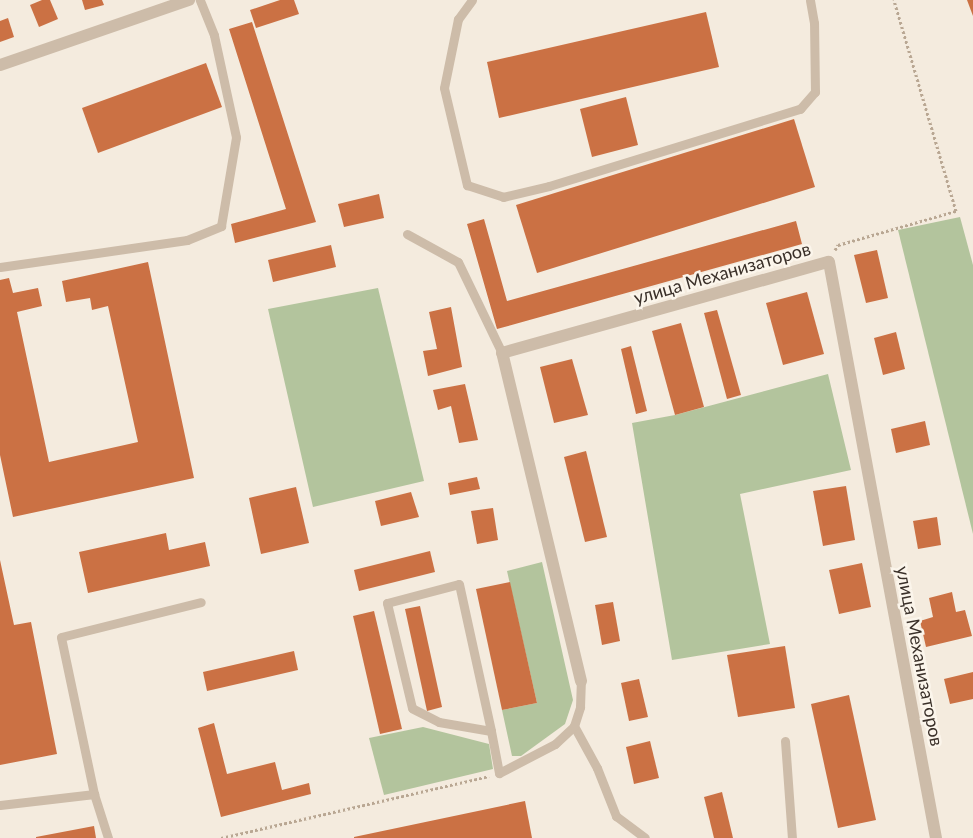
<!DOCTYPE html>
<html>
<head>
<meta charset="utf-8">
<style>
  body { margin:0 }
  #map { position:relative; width:973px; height:838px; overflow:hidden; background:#f4ebde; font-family:Lato,sans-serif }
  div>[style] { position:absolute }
  .green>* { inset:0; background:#b3c49d }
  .building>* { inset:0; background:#cb7144 }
  .path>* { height:3px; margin-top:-1.5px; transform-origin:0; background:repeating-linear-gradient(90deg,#b9a793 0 2.5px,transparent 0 5px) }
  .service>* { height:9px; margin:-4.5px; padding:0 4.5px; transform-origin:4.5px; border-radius:4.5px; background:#cdbca9 }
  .minor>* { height:12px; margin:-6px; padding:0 6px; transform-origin:6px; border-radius:6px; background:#cdbca9 }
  span { translate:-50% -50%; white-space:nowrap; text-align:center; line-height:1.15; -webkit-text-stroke:5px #fbf5eb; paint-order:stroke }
  .street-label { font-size:18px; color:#3a3029 }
</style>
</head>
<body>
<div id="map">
  <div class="green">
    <i style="clip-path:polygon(960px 217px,973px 265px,973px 534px,898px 230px)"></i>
    <i style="clip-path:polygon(378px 288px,424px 481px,313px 507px,268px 309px)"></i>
    <i style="clip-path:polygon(828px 374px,851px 470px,740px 494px,770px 644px,672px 660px,632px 423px,675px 415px)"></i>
    <i style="clip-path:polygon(542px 562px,573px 700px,565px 724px,521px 756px,512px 756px,502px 710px,537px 703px,507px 571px)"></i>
    <i style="clip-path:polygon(423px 727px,489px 744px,493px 769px,384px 795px,369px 738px)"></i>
  </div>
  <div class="building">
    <i style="clip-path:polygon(42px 0,50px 0,58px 19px,39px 27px,30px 5px)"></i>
    <i style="clip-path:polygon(82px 0,102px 0,104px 5px,85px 10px)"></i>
    <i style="clip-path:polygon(280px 0,294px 0,299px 14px,256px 28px,250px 10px)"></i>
    <i style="clip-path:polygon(967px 0,973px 0,973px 16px)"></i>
    <i style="clip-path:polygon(706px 12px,719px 67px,499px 118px,487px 62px)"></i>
    <i style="clip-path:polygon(8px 18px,14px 37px,0 42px,0 21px)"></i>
    <i style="clip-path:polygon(252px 22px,316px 222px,235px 243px,231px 224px,286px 209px,229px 29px)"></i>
    <i style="clip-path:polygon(206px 63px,222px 107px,98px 153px,82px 108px)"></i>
    <i style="clip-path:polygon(626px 97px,638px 145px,592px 157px,580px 109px)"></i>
    <i style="clip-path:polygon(794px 119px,815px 187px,537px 273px,516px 205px)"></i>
    <i style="clip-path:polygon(379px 194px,384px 218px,344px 227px,338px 204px)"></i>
    <i style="clip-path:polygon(484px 219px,507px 301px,796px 221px,802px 244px,497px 329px,467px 224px)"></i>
    <i style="clip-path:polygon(331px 245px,336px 267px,273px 282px,268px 260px)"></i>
    <i style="clip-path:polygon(877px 250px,888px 298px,866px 303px,854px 255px)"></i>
    <i style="clip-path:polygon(148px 262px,194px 478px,13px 517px,0 455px,0 280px,9px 278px,13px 293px,38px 288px,42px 306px,17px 312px,49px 462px,138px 442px,108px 306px,92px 310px,90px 298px,66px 302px,62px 281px)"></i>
    <i style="clip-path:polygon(807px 292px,824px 354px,783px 365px,766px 303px)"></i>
    <i style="clip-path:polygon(451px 307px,462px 367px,428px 376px,423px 351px,437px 349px,429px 312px)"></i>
    <i style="clip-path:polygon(717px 310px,741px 395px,727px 399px,704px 313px)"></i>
    <i style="clip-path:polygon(681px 323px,704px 407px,675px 415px,652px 331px)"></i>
    <i style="clip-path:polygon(896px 332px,905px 369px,883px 375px,874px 338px)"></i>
    <i style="clip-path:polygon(631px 346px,647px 411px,636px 414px,621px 349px)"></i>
    <i style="clip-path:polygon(572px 359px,588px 415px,554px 423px,540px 367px)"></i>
    <i style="clip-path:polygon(465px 384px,478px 440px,459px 443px,451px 406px,438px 410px,433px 390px)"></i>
    <i style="clip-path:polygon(925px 421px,930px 445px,896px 453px,891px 429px)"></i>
    <i style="clip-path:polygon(586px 451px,607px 537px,585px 542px,564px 457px)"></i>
    <i style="clip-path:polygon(477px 477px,480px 489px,450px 495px,448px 483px)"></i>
    <i style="clip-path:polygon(846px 486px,855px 540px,823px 546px,813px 491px)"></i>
    <i style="clip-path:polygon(296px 487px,309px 543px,261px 554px,249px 498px)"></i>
    <i style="clip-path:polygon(411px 492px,419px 517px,381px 526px,375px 501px)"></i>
    <i style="clip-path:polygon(493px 508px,498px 540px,477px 544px,471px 511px)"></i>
    <i style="clip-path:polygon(937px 517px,941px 545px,918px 549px,913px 521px)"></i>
    <i style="clip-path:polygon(166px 533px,169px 550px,205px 542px,210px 566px,88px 593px,79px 552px)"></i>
    <i style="clip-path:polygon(430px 551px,435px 572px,359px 591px,354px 570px)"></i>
    <i style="clip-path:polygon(0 560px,14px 625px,31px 622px,57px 754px,0 765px)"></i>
    <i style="clip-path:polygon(862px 563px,871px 607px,839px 614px,829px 570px)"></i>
    <i style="clip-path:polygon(510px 582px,537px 703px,502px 710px,476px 589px)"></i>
    <i style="clip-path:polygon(952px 592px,956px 612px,965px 610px,972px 636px,926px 647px,920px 621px,933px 617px,929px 598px)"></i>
    <i style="clip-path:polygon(613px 602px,620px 641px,602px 645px,595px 605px)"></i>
    <i style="clip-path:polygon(420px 606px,442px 707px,427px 711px,405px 609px)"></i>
    <i style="clip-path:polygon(374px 611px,402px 729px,380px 734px,353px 616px)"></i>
    <i style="clip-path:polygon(785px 646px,795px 708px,738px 717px,727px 655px)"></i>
    <i style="clip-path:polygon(294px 651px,298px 670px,207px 691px,203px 672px)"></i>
    <i style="clip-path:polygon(973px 672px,973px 699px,950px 704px,944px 679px)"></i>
    <i style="clip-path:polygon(639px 679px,648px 717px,629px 721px,621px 683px)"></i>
    <i style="clip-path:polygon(849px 695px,876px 820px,838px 828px,811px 704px)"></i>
    <i style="clip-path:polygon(214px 723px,227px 774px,275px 762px,282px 790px,309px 783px,311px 794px,221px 817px,198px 728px)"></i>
    <i style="clip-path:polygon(650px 741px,659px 778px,634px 784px,626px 747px)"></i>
    <i style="clip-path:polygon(722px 792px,733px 838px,714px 838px,704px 797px)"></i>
    <i style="clip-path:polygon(525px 801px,532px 838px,354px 838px,354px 837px)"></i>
    <i style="clip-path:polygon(94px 826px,96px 838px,36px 838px,36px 837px)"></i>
  </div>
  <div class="path">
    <i style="left:835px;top:250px;width:6px;rotate:-59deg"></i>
    <i style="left:838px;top:245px;width:123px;rotate:-16.1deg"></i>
    <i style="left:956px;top:211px;width:220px;rotate:-106.4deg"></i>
    <i style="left:221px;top:838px;width:275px;rotate:-13deg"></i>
  </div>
  <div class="service">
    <i style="left:472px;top:0;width:24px;rotate:126deg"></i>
    <i style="left:458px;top:19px;width:70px;rotate:101.5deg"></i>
    <i style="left:444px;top:88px;width:100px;rotate:76.7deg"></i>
    <i style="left:467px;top:185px;width:38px;rotate:18deg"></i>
    <i style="left:503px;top:197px;width:47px;rotate:-13.4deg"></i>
    <i style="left:549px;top:186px;width:263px;rotate:-17.1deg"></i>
    <i style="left:800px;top:109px;width:23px;rotate:-49deg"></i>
    <i style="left:815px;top:92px;width:69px;rotate:-90.8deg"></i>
    <i style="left:814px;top:23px;width:23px;rotate:-100deg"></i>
    <i style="left:407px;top:234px;width:58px;rotate:28.8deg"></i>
    <i style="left:458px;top:262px;width:101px;rotate:64.2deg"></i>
    <i style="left:0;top:267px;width:189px;rotate:-8.2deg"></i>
    <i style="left:187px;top:240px;width:37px;rotate:-22deg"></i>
    <i style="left:221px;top:226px;width:90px;rotate:-80.4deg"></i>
    <i style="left:236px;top:137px;width:104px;rotate:-102.2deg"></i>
    <i style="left:214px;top:35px;width:38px;rotate:-112deg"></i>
    <i style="left:574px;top:726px;width:48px;rotate:61.3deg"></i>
    <i style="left:597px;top:768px;width:52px;rotate:68.4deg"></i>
    <i style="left:616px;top:816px;width:36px;rotate:37deg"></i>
    <i style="left:491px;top:731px;width:53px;rotate:-170.2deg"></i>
    <i style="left:439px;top:722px;width:30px;rotate:-153deg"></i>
    <i style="left:412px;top:708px;width:108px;rotate:-103.4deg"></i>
    <i style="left:387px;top:603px;width:74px;rotate:-14.8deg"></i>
    <i style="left:459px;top:584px;width:150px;rotate:77.7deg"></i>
    <i style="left:491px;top:731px;width:43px;rotate:79.2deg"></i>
    <i style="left:499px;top:773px;width:63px;rotate:-27.4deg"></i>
    <i style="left:555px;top:744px;width:26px;rotate:-43deg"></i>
    <i style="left:574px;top:726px;width:20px;rotate:-72deg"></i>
    <i style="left:580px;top:707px;width:26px;rotate:-88deg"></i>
    <i style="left:785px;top:741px;width:97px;rotate:85.9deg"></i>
    <i style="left:94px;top:794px;width:160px;rotate:-101.9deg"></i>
    <i style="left:61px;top:637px;width:144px;rotate:-14deg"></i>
    <i style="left:0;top:805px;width:95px;rotate:-6.7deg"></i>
    <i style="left:94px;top:794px;width:46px;rotate:72.3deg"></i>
  </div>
  <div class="minor">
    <i style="left:0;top:65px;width:200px;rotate:-19deg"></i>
    <i style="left:581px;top:681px;width:337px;rotate:-103.5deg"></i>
    <i style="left:502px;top:353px;width:339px;rotate:-15.6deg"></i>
    <i style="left:829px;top:262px;width:586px;rotate:79.48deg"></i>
  </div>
  <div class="street-label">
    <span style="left:722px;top:273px;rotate:-16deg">улица Механизаторов</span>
    <span style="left:920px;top:656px;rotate:79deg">улица Механизаторов</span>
  </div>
</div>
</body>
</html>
